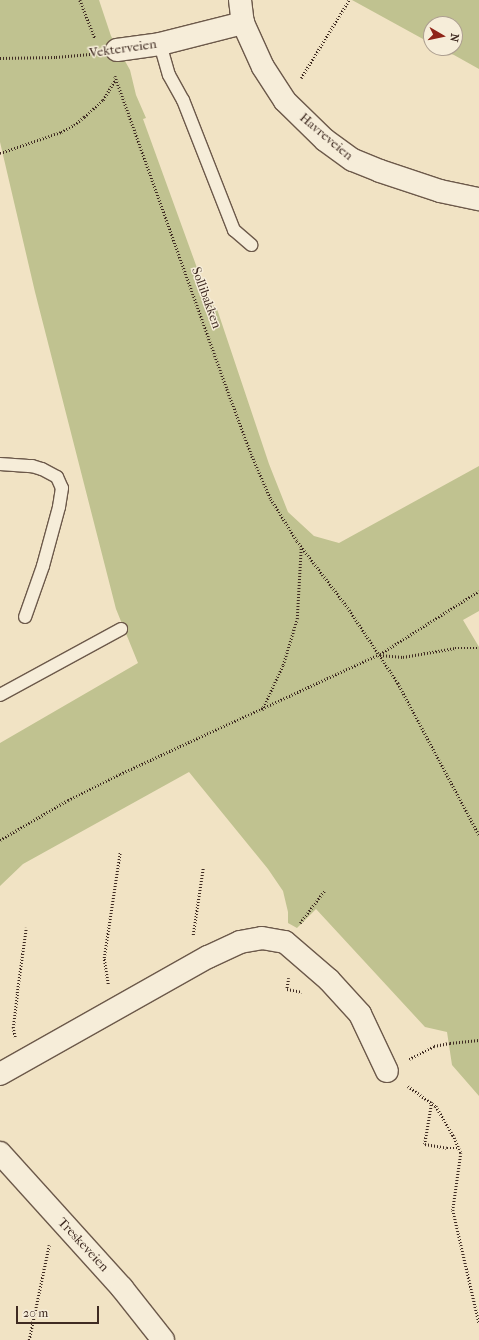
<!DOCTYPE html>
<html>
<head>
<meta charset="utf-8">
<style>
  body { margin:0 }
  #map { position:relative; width:479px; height:1340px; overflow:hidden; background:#f1e3c4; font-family:"IM FELL French Canon",serif }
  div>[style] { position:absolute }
  .green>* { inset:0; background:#c0c290 }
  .path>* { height:2.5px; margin-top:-1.25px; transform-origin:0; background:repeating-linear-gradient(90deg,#3f2b22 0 1px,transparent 0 3px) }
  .roads { filter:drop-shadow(1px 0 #6c594a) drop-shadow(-1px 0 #6c594a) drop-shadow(0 1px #6c594a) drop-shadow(0 -1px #6c594a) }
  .lane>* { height:12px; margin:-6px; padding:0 6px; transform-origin:6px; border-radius:6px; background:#f6edd9 }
  .street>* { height:22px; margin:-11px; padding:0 11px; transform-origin:11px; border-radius:11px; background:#f6edd9 }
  span { translate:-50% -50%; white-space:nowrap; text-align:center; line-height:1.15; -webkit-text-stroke:3px #f6edd9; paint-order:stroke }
  .street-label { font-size:13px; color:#3f2b22 }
  .north { position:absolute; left:423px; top:16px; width:40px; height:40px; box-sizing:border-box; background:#f6edd9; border:1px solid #ad9f90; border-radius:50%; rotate:99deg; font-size:11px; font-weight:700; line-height:16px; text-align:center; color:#3f2b22 }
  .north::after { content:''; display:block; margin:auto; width:14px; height:18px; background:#8f2418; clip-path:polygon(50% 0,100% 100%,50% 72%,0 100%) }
  .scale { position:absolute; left:16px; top:1306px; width:83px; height:18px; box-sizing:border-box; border:2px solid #3f2b22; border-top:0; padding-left:5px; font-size:12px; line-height:14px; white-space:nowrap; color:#3f2b22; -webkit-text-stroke:3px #f6edd9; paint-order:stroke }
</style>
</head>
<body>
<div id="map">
  <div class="green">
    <i style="clip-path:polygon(0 0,99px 0,111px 36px,130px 70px,136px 95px,146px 118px,143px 119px,209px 301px,217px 309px,269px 464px,288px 512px,314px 536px,339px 543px,479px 466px,479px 611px,463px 620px,479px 647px,479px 1096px,452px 1065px,447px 1032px,425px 1027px,316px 909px,297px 928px,288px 923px,288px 912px,283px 891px,268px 869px,189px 772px,23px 864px,0 886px,0 743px,138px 663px,116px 609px,35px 292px,0 142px)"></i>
    <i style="clip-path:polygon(352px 0,479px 0,479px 69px,454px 55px,435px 48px,455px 48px,455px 24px,431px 24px,431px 46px,423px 39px)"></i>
  </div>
  <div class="path">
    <i style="left:80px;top:0;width:41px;rotate:68.5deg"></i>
    <i style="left:0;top:58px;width:56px;rotate:-1deg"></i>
    <i style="left:56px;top:57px;width:37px;rotate:-5deg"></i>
    <i style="left:115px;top:76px;width:332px;rotate:70.3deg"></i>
    <i style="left:227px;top:389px;width:72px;rotate:69.5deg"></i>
    <i style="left:252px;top:456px;width:47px;rotate:66.2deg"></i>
    <i style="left:271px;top:499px;width:49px;rotate:58.2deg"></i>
    <i style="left:297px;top:541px;width:81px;rotate:52.6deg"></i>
    <i style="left:346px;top:605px;width:94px;rotate:56.3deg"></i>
    <i style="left:398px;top:683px;width:172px;rotate:61.9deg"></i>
    <i style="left:301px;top:78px;width:92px;rotate:-58.4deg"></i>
    <i style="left:0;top:153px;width:65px;rotate:-19deg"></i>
    <i style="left:61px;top:132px;width:15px;rotate:-28deg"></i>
    <i style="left:74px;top:125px;width:13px;rotate:-39deg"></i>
    <i style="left:84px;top:117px;width:25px;rotate:-42deg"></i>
    <i style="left:103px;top:100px;width:26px;rotate:-59deg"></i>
    <i style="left:380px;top:655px;width:23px;rotate:5deg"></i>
    <i style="left:403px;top:657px;width:53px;rotate:-9.8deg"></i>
    <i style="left:455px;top:648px;width:24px"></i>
    <i style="left:262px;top:710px;width:50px;rotate:-65deg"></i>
    <i style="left:283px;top:665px;width:48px;rotate:-73.1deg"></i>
    <i style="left:297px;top:619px;width:71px;rotate:-86.8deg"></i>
    <i style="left:0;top:840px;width:79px;rotate:-30.5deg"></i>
    <i style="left:68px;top:800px;width:58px;rotate:-26.6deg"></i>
    <i style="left:120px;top:774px;width:286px;rotate:-24.8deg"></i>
    <i style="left:380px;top:654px;width:117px;rotate:-32.5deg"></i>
    <i style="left:300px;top:923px;width:41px;rotate:-52.9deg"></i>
    <i style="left:193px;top:935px;width:68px;rotate:-81.5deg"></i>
    <i style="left:289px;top:978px;width:11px;rotate:100deg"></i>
    <i style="left:287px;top:989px;width:15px;rotate:11deg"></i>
    <i style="left:108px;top:984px;width:26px;rotate:-99deg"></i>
    <i style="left:104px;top:958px;width:107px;rotate:-81.4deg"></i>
    <i style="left:15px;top:1037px;width:9px;rotate:-103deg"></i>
    <i style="left:13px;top:1028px;width:35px;rotate:-83deg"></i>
    <i style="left:17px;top:993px;width:66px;rotate:-82.1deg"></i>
    <i style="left:409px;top:1059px;width:28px;rotate:-27deg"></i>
    <i style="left:434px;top:1046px;width:16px;rotate:-11deg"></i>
    <i style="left:450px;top:1043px;width:29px;rotate:-6deg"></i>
    <i style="left:408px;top:1086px;width:34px;rotate:36deg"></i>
    <i style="left:436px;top:1106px;width:34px;rotate:60deg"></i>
    <i style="left:453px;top:1135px;width:20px;rotate:66deg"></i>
    <i style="left:461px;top:1153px;width:58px;rotate:98deg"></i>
    <i style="left:453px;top:1210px;width:116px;rotate:77deg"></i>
    <i style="left:432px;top:1102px;width:43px;rotate:99.5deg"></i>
    <i style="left:425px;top:1144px;width:22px;rotate:10deg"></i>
    <i style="left:447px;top:1148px;width:11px"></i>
    <i style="left:29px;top:1340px;width:97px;rotate:-78.1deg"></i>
  </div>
  <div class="roads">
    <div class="lane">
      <i style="left:160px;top:44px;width:32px;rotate:74deg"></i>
      <i style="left:169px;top:75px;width:29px;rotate:61deg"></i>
      <i style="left:183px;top:100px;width:140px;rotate:68.6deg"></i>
      <i style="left:234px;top:230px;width:23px;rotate:41deg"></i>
      <i style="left:0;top:464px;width:32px;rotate:4deg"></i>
      <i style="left:32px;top:466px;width:10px;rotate:17deg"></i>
      <i style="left:42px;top:469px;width:17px;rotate:28deg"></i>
      <i style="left:57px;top:477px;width:12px;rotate:66deg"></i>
      <i style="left:62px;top:488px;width:19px;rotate:99deg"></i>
      <i style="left:59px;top:507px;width:61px;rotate:105.2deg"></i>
      <i style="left:43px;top:566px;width:54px;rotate:109.4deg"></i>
      <i style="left:0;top:695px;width:138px;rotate:-28.6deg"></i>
    </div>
    <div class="street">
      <i style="left:240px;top:0;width:23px;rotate:83deg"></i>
      <i style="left:243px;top:23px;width:48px;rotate:65.6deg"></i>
      <i style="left:263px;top:67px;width:40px;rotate:57.1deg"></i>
      <i style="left:285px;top:101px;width:56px;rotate:44.3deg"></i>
      <i style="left:325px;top:140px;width:34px;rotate:36deg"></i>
      <i style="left:353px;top:160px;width:29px;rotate:22deg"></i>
      <i style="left:380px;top:171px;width:63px;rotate:18.4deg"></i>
      <i style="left:440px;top:191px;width:40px;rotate:12deg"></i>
      <i style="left:117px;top:50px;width:43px;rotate:-7.9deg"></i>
      <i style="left:160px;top:44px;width:86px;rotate:-14.2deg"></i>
      <i style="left:0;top:1074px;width:239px;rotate:-29.4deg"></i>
      <i style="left:208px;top:957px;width:35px;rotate:-25deg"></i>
      <i style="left:240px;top:942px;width:22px;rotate:-10deg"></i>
      <i style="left:262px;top:938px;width:23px;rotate:10deg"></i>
      <i style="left:285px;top:942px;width:58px;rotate:40.8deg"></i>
      <i style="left:329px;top:980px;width:46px;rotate:47.6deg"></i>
      <i style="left:360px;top:1014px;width:63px;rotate:64.7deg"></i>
      <i style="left:0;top:1153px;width:182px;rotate:47.9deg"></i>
      <i style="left:122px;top:1288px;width:66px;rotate:51.7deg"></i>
    </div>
  </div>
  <div class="street-label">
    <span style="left:123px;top:49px;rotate:-8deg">Vekterveien</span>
    <span style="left:326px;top:137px;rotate:40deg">Havreveien</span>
    <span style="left:206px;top:298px;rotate:70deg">Sollibakken</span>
    <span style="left:83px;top:1245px;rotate:47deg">Treskeveien</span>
  </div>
  <div class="north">N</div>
  <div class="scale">20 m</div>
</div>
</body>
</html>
